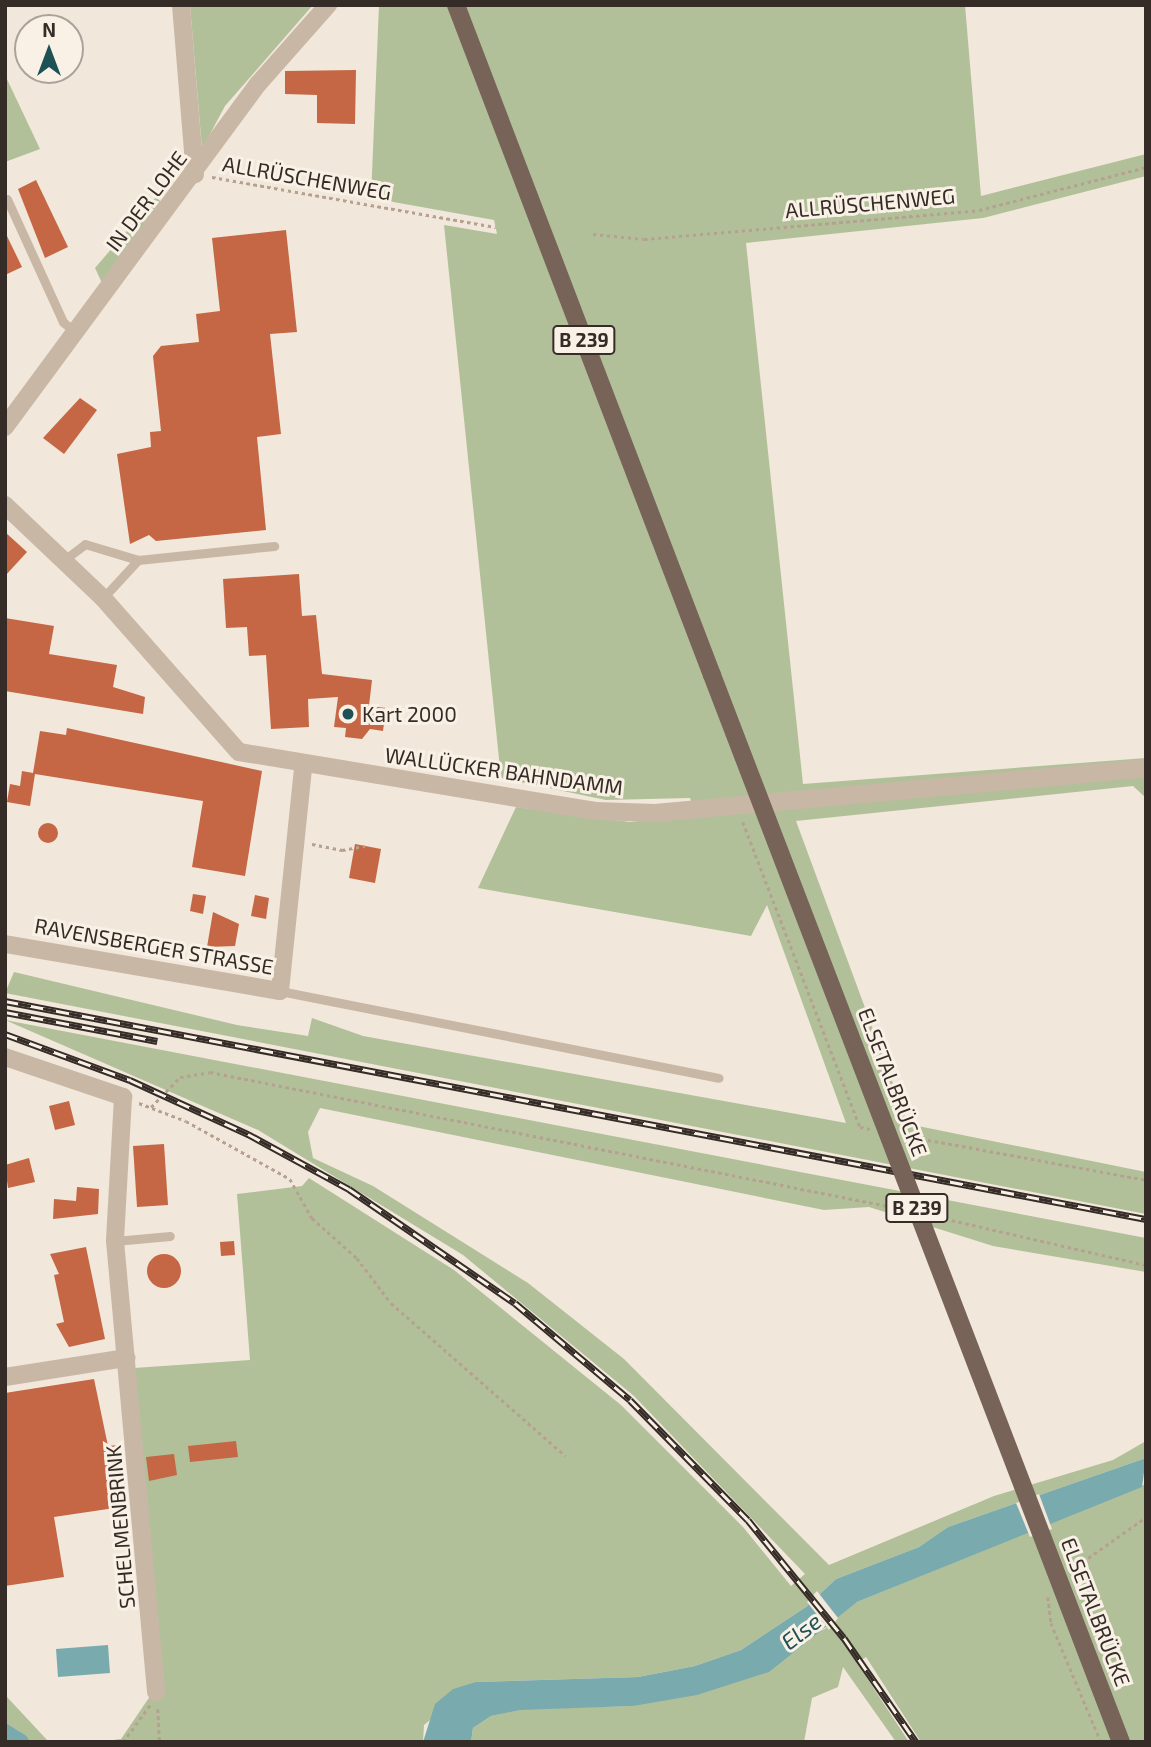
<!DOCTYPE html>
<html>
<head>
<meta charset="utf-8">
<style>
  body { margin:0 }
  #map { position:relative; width:1151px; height:1747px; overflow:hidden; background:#f1e7da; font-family:"Exo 2",sans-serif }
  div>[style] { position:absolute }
  .green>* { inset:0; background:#b2c09a }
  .water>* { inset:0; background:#79abae }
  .pier>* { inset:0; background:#f1e7da }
  .canal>* { height:16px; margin:-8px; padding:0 8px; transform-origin:8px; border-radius:8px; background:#79abae }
  .building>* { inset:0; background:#c56644 }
  .round { border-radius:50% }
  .path>* { height:2.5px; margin-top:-1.25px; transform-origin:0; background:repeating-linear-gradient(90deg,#b5a190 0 3.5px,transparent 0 7px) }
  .lane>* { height:9px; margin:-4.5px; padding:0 4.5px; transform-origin:4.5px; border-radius:4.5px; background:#c9b7a6 }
  .street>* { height:18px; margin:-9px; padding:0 9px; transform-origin:9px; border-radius:9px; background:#c9b7a6 }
  .primary>* { height:18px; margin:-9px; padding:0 9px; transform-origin:9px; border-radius:9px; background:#776358 }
  .rail>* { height:7px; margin-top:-3.5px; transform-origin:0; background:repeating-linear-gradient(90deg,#f9f1e6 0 13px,#352c27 0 26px); box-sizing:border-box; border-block:2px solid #352c27 }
  .primary-bridge>* { height:18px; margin:-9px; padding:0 9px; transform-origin:9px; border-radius:9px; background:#776358 }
  .dots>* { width:19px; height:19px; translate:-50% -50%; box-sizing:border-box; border:4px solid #f9f1e6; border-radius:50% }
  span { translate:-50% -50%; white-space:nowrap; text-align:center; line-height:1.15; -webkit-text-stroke:6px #f9f1e6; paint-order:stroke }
  .shield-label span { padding:2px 5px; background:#f9f1e6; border:2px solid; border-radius:5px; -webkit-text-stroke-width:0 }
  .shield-label { font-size:19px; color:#352c27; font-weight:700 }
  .street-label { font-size:21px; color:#352c27 }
  .poi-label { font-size:21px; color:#352c27 }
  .left { translate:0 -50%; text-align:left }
  .water-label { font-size:23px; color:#1d5156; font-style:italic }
  .frame { position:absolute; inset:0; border:7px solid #352c27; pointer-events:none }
  .north { position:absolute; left:14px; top:14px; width:70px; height:70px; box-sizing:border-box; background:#f9f1e6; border:2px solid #aba29a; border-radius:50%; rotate:0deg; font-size:19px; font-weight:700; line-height:28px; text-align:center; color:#352c27 }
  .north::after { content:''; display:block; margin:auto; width:24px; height:32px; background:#1d5156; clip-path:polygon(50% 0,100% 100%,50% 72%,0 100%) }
</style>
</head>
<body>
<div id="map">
  <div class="green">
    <i style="clip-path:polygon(190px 5px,313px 5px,225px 106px,202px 149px)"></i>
    <i style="clip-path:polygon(379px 5px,965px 5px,981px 196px,1146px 154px,1146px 176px,983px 218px,746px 243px,803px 784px,1146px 758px,1146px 798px,1133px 786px,796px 821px,908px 1124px,1146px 1172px,1146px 1214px,5px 993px,14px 972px,237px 1025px,308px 1036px,312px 1018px,363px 1036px,846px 1123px,767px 905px,751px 936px,478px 888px,516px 807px,630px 822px,696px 815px,690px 798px,606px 800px,501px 778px,444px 225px,497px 234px,494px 220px,371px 198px)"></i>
    <i style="clip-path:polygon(5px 75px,40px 149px,5px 162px)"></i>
    <i style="clip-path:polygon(156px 197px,161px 202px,103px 285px,95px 268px)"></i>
    <i style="clip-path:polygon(5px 1020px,1146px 1238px,1146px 1272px,993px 1246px,869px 1207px,824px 1210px,320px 1108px,308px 1132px,313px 1158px,373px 1186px,528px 1283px,624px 1359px,829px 1565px,994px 1496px,1113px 1460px,1146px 1441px,1146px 1458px,948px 1527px,919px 1547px,836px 1579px,806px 1607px,741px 1650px,695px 1666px,638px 1677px,476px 1682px,424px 1725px,423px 1742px,99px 1742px,121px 1739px,161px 1680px,134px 1368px,250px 1360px,237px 1194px,302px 1186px,309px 1178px,454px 1270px,621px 1405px,743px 1527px,791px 1586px,805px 1574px,634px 1396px,463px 1255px,258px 1130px)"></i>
    <i style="clip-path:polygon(1146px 1484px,1146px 1742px,921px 1742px,866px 1657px,857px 1663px,909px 1742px,896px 1742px,843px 1667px,838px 1687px,812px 1698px,804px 1742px,471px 1742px,473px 1728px,491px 1716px,520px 1709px,633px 1706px,825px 1629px,837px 1612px,857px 1602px)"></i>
    <i style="clip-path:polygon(5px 1694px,7px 1697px,48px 1741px,5px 1742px)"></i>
  </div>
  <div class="water">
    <i style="clip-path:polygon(1146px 1458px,1142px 1487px,857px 1602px,769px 1672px,697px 1695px,633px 1706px,520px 1710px,491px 1716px,473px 1728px,471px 1742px,423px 1742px,435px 1704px,453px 1689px,476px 1682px,638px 1677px,695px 1666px,741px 1650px,806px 1607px,836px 1579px,919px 1547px,948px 1527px)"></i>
    <i style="clip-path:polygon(108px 1645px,110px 1673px,58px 1677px,56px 1649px)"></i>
  </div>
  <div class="pier">
    <i style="clip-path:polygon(1039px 1494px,1052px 1529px,1030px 1537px,1016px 1503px)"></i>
    <i style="clip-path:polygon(817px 1591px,838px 1618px,829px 1630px,807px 1602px)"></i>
  </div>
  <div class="canal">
    <i style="left:5px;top:1732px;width:19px;rotate:32deg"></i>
  </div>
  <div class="building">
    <i style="clip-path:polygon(356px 70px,355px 124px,317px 123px,317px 95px,285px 94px,285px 71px)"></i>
    <i style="clip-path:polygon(36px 180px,68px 247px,45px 258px,18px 189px)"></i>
    <i style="clip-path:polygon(286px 230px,297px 332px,270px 334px,281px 434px,257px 437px,266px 530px,156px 541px,149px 535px,130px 544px,117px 454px,151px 447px,150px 432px,161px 431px,153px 356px,161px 346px,199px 342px,196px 314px,220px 311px,212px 238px)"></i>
    <i style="clip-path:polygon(5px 232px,22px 267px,5px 275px)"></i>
    <i style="clip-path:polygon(80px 398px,97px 410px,64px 454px,43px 438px)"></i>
    <i style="clip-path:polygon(5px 532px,27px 552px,5px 576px)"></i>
    <i style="clip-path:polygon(299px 574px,302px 616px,316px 615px,322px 674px,372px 680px,369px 706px,386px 708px,383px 731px,370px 729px,362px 739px,345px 737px,346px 728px,334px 727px,338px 697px,308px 699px,309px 727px,271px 729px,266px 655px,249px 656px,247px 627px,226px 628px,223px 579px)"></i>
    <i style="clip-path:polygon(5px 618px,54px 626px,49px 654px,117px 665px,113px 687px,145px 697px,143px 714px,5px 691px)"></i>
    <i style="clip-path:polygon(67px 728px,262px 771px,245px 876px,192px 867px,203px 801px,35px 774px,30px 806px,7px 802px,10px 784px,20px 786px,22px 771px,33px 773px,40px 731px,66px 735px)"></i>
    <i class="round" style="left:38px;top:823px;width:20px;height:20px"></i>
    <i style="clip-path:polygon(355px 844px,381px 849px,375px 883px,349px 878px)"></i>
    <i style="clip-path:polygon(193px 894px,206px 896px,203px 914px,190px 911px)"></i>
    <i style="clip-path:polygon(255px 895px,269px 898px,266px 919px,251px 916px)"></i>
    <i style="clip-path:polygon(213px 912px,239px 924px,235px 946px,207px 947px)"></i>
    <i style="clip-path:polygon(69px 1101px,75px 1125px,55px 1130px,49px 1106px)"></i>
    <i style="clip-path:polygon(164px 1144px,168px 1205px,137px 1207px,133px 1146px)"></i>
    <i style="clip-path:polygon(29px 1158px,35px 1182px,8px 1188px,5px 1165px)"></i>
    <i style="clip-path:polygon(77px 1187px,99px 1189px,98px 1214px,53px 1219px,54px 1199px,76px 1201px)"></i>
    <i style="clip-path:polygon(234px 1241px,235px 1255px,221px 1256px,220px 1242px)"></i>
    <i style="clip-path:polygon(86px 1247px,105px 1339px,69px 1347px,56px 1324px,64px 1322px,54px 1275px,59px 1274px,50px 1254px)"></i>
    <i class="round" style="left:147px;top:1254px;width:34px;height:34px"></i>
    <i style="clip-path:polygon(94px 1379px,108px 1446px,119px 1445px,128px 1506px,54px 1517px,64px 1577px,5px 1586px,5px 1393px)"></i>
    <i style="clip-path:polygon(236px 1441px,238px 1457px,190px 1462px,188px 1446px)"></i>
    <i style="clip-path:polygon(174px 1454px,177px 1475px,149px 1481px,146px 1457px)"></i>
  </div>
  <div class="path">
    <i style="left:212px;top:177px;width:288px;rotate:10deg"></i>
    <i style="left:593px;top:234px;width:51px;rotate:5.6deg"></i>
    <i style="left:644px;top:239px;width:336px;rotate:-4.9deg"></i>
    <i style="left:979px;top:210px;width:172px;rotate:-14.4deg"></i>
    <i style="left:743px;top:822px;width:327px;rotate:69deg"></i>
    <i style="left:860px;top:1127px;width:10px;rotate:11deg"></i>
    <i style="left:312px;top:844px;width:31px;rotate:11deg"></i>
    <i style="left:342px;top:850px;width:23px;rotate:-10deg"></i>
    <i style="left:139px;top:1103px;width:50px;rotate:21deg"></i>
    <i style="left:186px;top:1121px;width:119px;rotate:29.1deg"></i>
    <i style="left:290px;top:1179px;width:45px;rotate:60.6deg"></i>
    <i style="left:312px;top:1218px;width:60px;rotate:41.6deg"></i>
    <i style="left:357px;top:1258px;width:56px;rotate:52.9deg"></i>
    <i style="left:391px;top:1303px;width:232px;rotate:41.2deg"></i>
    <i style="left:151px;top:1107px;width:42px;rotate:-46deg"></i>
    <i style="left:180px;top:1077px;width:30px;rotate:-9deg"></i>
    <i style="left:210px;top:1072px;width:701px;rotate:11.18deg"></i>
    <i style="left:907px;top:1136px;width:243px;rotate:10.4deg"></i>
    <i style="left:938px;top:1217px;width:213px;rotate:13deg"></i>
    <i style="left:1071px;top:1570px;width:92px;rotate:-35.2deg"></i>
    <i style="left:1048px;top:1597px;width:26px;rotate:83deg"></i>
    <i style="left:1051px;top:1623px;width:129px;rotate:67.2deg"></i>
    <i style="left:158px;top:1709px;width:33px;rotate:87deg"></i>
    <i style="left:123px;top:1742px;width:46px;rotate:-53.9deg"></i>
  </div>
  <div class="lane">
    <i style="left:7px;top:199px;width:135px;rotate:65.5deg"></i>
    <i style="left:63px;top:322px;width:17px;rotate:40deg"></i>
    <i style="left:64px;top:560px;width:26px;rotate:-37deg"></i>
    <i style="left:85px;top:544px;width:55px;rotate:16.8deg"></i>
    <i style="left:103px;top:598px;width:52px;rotate:-47.4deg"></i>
    <i style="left:138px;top:560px;width:137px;rotate:-5.9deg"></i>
    <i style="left:280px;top:991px;width:447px;rotate:11.2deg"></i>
    <i style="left:115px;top:1241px;width:55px;rotate:-5.2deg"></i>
  </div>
  <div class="street">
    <i style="left:181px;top:5px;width:170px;rotate:85.3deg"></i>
    <i style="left:5px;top:427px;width:426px;rotate:-53.6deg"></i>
    <i style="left:258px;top:84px;width:106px;rotate:-48.5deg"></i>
    <i style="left:5px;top:505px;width:135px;rotate:43.5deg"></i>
    <i style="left:103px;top:598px;width:205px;rotate:48.6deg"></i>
    <i style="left:239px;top:752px;width:361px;rotate:9.4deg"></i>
    <i style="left:595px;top:811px;width:60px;rotate:1.9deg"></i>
    <i style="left:655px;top:813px;width:493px;rotate:-5.2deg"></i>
    <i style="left:5px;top:944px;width:279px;rotate:9.7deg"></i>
    <i style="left:280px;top:991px;width:225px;rotate:-84.1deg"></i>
    <i style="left:5px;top:1057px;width:125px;rotate:18.7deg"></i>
    <i style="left:123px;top:1097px;width:144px;rotate:93.2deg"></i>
    <i style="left:115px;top:1241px;width:453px;rotate:84.8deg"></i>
    <i style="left:5px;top:1377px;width:123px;rotate:-8.9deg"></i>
  </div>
  <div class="primary">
    <i style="left:456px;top:5px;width:717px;rotate:69.09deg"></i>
  </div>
  <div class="rail">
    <i style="left:5px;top:1001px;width:1162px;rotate:10.82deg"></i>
    <i style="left:5px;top:1012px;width:155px;rotate:10.8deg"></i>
    <i style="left:5px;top:1034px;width:133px;rotate:20.2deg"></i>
    <i style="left:130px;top:1080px;width:130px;rotate:24.6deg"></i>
    <i style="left:248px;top:1134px;width:115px;rotate:28.6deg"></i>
    <i style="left:349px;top:1189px;width:201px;rotate:34.5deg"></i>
    <i style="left:515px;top:1303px;width:150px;rotate:40.1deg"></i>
    <i style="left:630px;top:1400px;width:168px;rotate:45.5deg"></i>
    <i style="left:748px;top:1520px;width:152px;rotate:50.9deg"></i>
    <i style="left:844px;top:1638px;width:126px;rotate:55.3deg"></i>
  </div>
  <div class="primary-bridge">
    <i style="left:712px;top:675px;width:1143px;rotate:69.03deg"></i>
  </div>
  <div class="dots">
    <i style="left:348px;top:714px;background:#1d5156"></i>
  </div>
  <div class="shield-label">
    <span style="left:584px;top:340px">B 239</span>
    <span style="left:917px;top:1208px">B 239</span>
  </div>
  <div class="street-label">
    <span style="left:307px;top:178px;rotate:10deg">ALLRÜSCHENWEG</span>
    <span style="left:146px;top:201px;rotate:-53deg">IN DER LOHE</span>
    <span style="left:870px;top:203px;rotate:-5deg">ALLRÜSCHENWEG</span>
    <span style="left:504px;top:771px;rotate:8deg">WALLÜCKER BAHNDAMM</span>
    <span style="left:154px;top:946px;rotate:10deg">RAVENSBERGER STRASSE</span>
    <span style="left:893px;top:1082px;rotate:69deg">ELSETALBRÜCKE</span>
    <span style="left:120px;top:1527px;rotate:-95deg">SCHELMENBRINK</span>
    <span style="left:1096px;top:1612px;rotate:69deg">ELSETALBRÜCKE</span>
  </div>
  <div class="poi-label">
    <span class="left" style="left:362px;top:714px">Kart 2000</span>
  </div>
  <div class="water-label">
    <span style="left:801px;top:1631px;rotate:-38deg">Else</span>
  </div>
  <div class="frame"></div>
  <div class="north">N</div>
</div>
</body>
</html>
